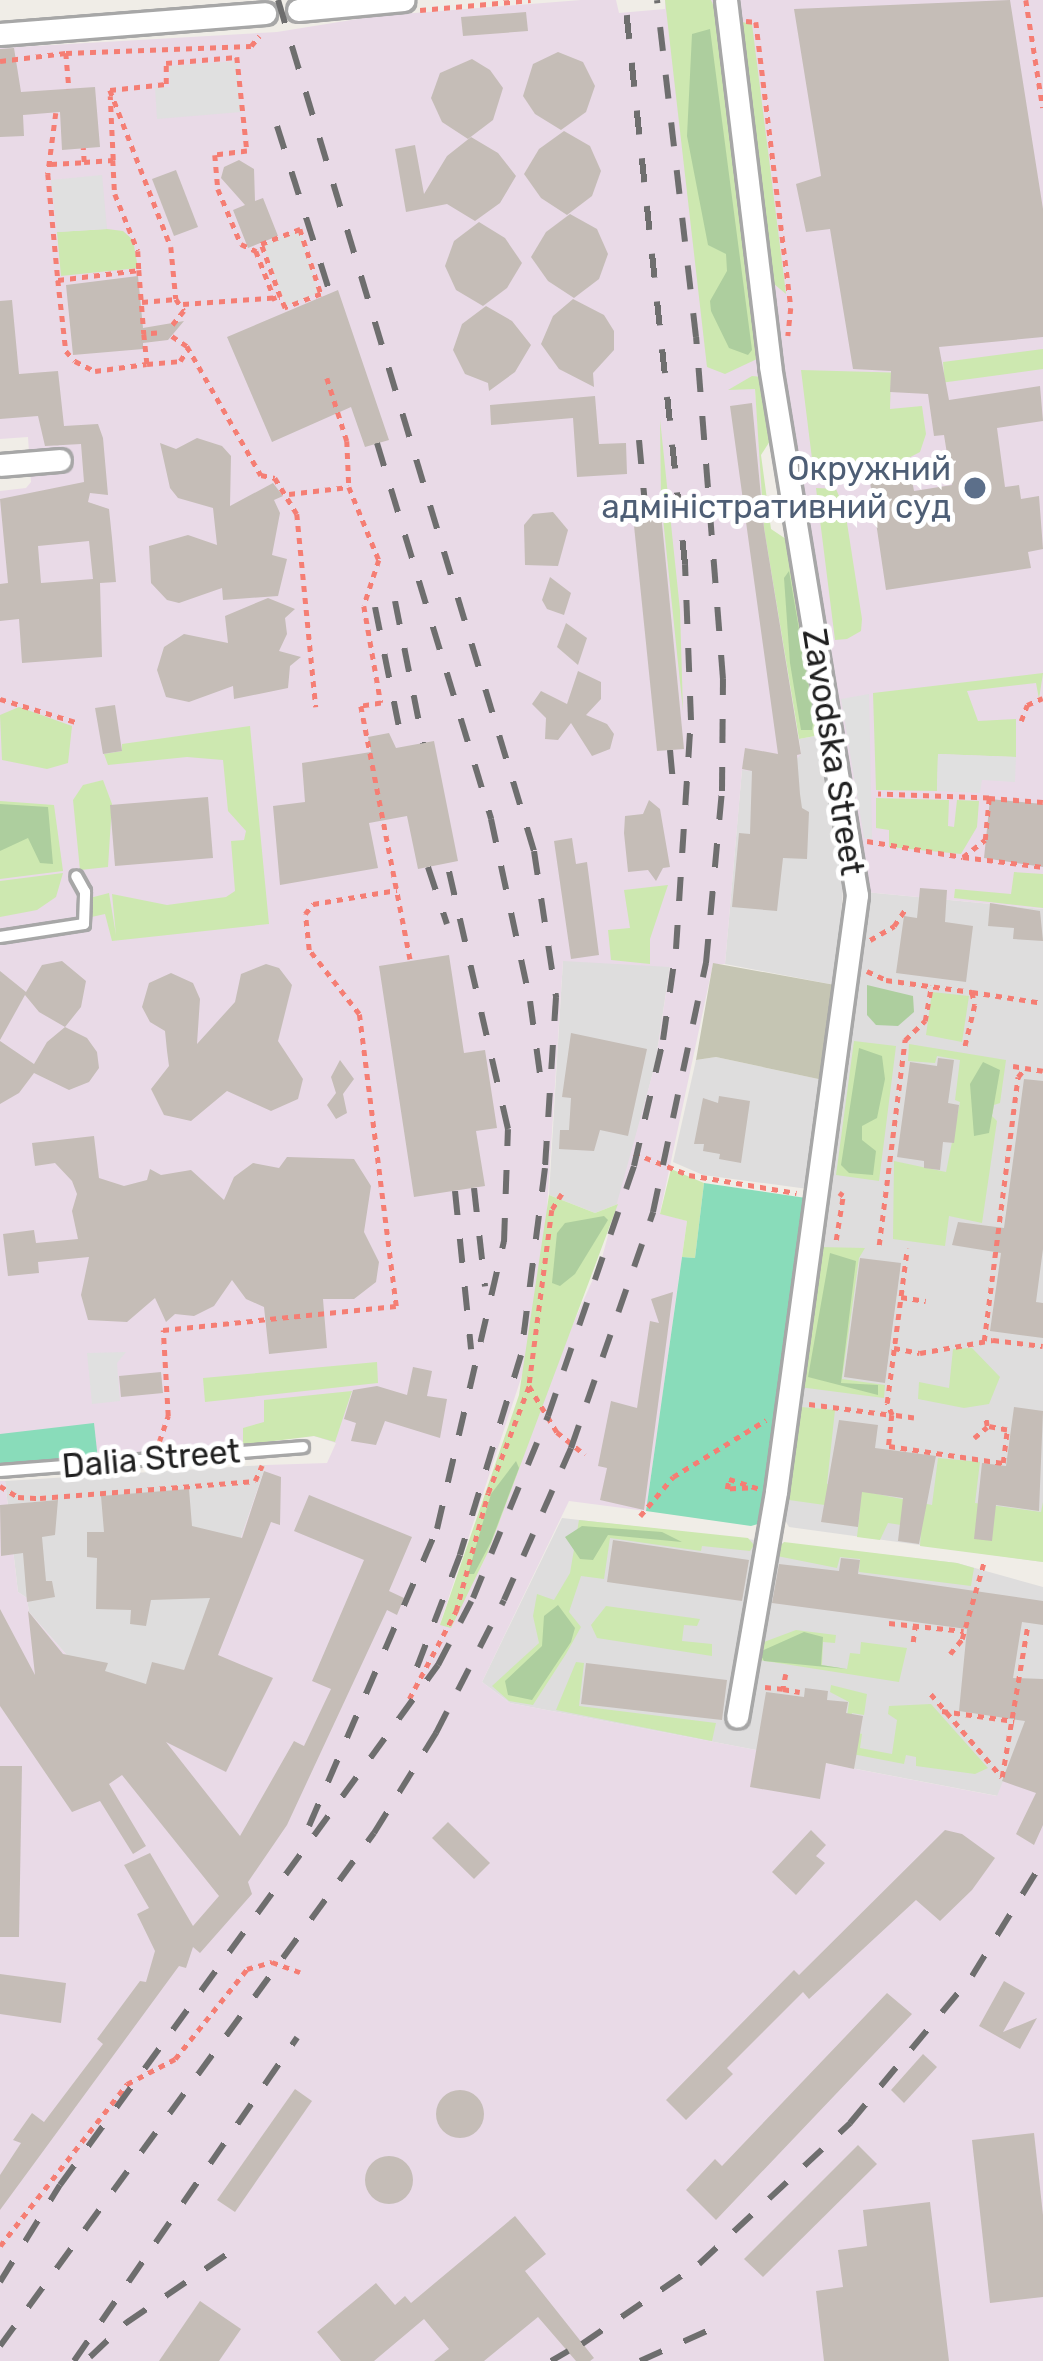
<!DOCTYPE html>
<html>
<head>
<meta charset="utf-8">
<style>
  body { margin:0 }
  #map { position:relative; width:1043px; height:2361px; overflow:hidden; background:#f0ede7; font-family:Rubik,sans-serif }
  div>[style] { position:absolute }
  .residential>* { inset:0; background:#dedddd }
  .industrial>* { inset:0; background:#e9dae7 }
  .construction>* { inset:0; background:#c5c5b3 }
  .grass>* { inset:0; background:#cde8b0 }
  .forest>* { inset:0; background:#adce9e }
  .pitch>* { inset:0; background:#89dcba }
  .parking>* { inset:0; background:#e0e0e0 }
  .building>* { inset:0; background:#c5bdb7 }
  .round { border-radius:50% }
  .path>* { height:4.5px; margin-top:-2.25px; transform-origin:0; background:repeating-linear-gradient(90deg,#f57e74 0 6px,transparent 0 12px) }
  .roads { filter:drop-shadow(3px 0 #a7a7a7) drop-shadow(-3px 0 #a7a7a7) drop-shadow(0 3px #a7a7a7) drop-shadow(0 -3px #a7a7a7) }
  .lane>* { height:10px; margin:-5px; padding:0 5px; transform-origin:5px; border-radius:5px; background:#fff }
  .street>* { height:21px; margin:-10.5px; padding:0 10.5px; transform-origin:10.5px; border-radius:10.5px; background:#fff }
  .rail>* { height:6px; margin-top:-3px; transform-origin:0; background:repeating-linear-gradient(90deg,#6e6e6e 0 24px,transparent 0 48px) }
  .dots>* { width:33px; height:33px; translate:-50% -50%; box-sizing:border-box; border:6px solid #fff; border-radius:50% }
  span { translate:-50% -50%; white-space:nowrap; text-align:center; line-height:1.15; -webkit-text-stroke:10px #fff; paint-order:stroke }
  .service-label { font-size:33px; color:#4e5e75 }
  .right { translate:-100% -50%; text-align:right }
  .street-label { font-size:33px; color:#202020 }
</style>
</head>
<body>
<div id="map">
  <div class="residential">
    <i style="clip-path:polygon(820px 735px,845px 867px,835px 985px,725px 964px,742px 769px,801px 753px,799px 739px)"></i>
    <i style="clip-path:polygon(865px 892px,1043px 909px,1043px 1562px,789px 1527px,782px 1515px)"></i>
    <i style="clip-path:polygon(563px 960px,670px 966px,655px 1065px,618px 1204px,595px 1213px,549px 1195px)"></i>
    <i style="clip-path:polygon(716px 1057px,823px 1080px,808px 1189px,703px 1175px,673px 1162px,696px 1060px)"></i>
    <i style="clip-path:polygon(266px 1465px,237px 1549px,168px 1706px,80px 1670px,29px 1612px,27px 1598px,18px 1592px,5px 1481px)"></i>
    <i style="clip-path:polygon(562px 1518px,957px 1563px,1043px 1587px,1043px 1682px,998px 1796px,510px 1703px,482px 1682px)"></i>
  </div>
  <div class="industrial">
    <i style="clip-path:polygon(evenodd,581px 0,616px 0,619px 13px,665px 9px,665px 0,714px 0,717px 7px,763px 387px,755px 389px,767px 544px,801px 754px,784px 775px,742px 770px,725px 964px,713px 964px,660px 1213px,687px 1221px,646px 1511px,569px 1501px,482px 1682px,510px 1703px,997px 1796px,1043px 1682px,1043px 2361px,0 2361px,0 1481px,5px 1481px,18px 1592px,27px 1598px,29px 1612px,80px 1670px,168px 1706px,237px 1549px,266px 1465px,327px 1463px,336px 1443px,314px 1436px,0 1467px,0 491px,26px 488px,31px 482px,28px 437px,0 439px,0 48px,277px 32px,376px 16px,581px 0,563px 961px,670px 967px,655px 1065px,601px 1261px,440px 1624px,527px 1360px,546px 1225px,563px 961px)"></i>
    <i style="clip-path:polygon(735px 0,1043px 0,1043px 909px,865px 892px,779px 361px)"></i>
  </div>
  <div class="construction">
    <i style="clip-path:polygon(713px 963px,835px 985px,823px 1080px,716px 1057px,696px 1060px)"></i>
  </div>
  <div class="grass">
    <i style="clip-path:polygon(665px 0,711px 0,715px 9px,757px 359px,725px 374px,707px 367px)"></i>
    <i style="clip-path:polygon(737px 21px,752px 24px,786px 294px,768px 279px)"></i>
    <i style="clip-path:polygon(107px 229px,123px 231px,133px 240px,138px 268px,61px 276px,57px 232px)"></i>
    <i style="clip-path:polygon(1043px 349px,1043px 369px,918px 386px,891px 376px,890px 409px,922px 406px,926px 434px,920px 452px,895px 465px,814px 475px,801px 370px,944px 374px,943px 362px)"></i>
    <i style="clip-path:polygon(752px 376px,762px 377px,770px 441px,761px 455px,771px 529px,786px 539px,820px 735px,799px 739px,764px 528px,755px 389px,728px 390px)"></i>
    <i style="clip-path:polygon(660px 419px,680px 610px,683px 711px,661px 499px)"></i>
    <i style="clip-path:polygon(816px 488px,836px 489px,845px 510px,862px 619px,861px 631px,847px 639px,835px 640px)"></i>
    <i style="clip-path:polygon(1043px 673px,1039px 699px,1036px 683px,967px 691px,978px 721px,1016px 719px,1016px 757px,938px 754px,937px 791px,876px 790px,873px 693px)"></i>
    <i style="clip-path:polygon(19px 707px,72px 726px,68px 763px,47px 769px,2px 760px,0 715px)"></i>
    <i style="clip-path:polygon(250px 726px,269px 924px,112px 941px,105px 914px,87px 918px,86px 899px,109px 893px,116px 935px,112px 894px,167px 905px,226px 897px,235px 891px,231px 841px,244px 840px,246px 831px,228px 811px,223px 760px,187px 757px,108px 765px,104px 754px,122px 751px,122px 744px)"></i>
    <i style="clip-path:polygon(103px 780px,112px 804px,108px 867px,80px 870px,73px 800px,83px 785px)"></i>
    <i style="clip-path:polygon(876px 798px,949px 800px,948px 826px,954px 827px,957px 800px,979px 801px,977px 827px,961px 854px,889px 847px,889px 830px,876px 828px)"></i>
    <i style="clip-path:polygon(0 801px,54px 805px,63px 871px,0 879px)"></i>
    <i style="clip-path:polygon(1014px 872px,1043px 874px,1043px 908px,954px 898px,955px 889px,1011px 894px)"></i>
    <i style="clip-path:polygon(63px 873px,56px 897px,37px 910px,0 917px,0 881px)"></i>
    <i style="clip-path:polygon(668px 885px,650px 939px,650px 964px,611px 960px,608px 930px,630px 928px,624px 890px)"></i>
    <i style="clip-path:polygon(932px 992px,969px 996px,962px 1042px,926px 1035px)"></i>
    <i style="clip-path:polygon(854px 1041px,896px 1046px,879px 1181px,836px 1175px)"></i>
    <i style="clip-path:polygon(909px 1044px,1006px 1060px,1000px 1103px,994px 1105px,992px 1116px,997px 1121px,982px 1223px,949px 1216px,945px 1246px,893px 1239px,894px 1161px,946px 1172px,960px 1102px,955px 1100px,960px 1060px,937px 1056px,935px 1063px,908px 1061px)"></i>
    <i style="clip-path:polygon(671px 1169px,704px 1183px,695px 1258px,682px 1257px,687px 1221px,660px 1214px)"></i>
    <i style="clip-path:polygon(549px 1195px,595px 1213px,618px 1204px,488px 1552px,451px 1628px,440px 1625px,519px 1395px)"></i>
    <i style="clip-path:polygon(819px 1247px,865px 1248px,859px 1258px,842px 1379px,885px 1385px,884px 1398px,799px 1387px)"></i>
    <i style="clip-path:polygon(972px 1348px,1000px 1377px,989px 1404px,964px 1408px,918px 1399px,919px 1382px,949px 1388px,953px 1349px)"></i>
    <i style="clip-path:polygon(377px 1362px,378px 1383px,205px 1402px,203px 1378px)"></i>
    <i style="clip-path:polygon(352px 1391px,335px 1442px,314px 1436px,243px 1445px,243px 1428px,264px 1422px,264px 1400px)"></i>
    <i style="clip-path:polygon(801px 1407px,835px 1410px,827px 1484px,932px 1505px,938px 1458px,980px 1462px,975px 1503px,1041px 1512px,1043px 1502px,1043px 1562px,920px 1546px,921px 1528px,888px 1523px,880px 1540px,857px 1537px,860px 1510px,789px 1500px)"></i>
    <i style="clip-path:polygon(579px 1520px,748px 1538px,754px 1545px,750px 1551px,702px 1546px,701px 1551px,610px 1538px,604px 1579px,581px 1576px,569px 1612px,581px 1627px,566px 1654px,533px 1705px,509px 1701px,492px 1686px,539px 1643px,533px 1616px,537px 1594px,554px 1600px,570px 1573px)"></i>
    <i style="clip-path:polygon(784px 1542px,957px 1563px,974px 1568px,971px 1586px,859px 1572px,860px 1559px,840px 1557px,837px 1568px,772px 1555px)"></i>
    <i style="clip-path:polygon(606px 1606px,700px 1619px,697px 1626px,684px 1625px,682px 1641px,712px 1644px,712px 1656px,597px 1638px,591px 1625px)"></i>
    <i style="clip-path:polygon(796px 1630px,836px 1635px,835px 1643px,823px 1642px,822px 1665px,847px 1669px,850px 1653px,860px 1654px,861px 1642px,907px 1648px,899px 1682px,759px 1660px,756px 1645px)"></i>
    <i style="clip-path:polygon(576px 1662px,584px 1663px,579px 1706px,716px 1723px,712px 1741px,556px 1710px)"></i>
    <i style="clip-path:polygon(831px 1685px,867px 1694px,864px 1715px,852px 1713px,849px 1730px,862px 1734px,860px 1748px,892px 1754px,897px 1720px,888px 1714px,889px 1706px,931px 1704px,988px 1768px,975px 1774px,916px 1766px,916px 1757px,906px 1755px,904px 1764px,842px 1752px,849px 1702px,830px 1692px)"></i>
  </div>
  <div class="forest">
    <i style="clip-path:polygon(710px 29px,752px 350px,748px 355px,729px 348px,711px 311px,710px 301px,727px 271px,726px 254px,708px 245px,687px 136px,692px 34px)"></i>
    <i style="clip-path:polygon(789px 571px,814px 717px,812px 730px,801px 730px,790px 663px,784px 578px)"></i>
    <i style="clip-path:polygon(0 804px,48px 807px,53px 864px,40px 863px,28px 838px,0 851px)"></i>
    <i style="clip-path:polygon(867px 985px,913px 996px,914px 1012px,898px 1026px,876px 1025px,867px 1015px)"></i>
    <i style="clip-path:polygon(859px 1048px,882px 1056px,885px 1079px,877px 1118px,862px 1126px,862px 1140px,876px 1151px,873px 1175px,849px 1173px,841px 1165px)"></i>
    <i style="clip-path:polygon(983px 1062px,1000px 1070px,989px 1133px,974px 1136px,970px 1084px)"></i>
    <i style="clip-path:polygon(604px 1216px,608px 1220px,575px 1274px,560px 1286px,552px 1283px,557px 1233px,565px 1223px)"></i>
    <i style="clip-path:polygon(830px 1253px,856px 1261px,841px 1383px,878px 1385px,878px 1395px,808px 1377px)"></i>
    <i style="clip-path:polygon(516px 1461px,519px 1468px,491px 1542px,474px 1574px,468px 1574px,491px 1494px)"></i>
    <i style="clip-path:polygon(582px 1526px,662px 1532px,682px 1542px,608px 1535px,593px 1560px,580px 1559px,565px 1537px)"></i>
    <i style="clip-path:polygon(558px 1605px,575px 1628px,571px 1642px,532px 1700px,508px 1695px,505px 1681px,542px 1646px,544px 1616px)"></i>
    <i style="clip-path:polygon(804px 1632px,823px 1637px,821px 1665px,847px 1669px,764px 1661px,759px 1652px)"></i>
  </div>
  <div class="pitch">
    <i style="clip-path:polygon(704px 1183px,806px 1198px,762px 1510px,758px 1524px,751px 1526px,646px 1511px,682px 1257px,695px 1258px)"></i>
    <i style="clip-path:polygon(94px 1423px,98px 1460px,0 1467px,0 1434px)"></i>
  </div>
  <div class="parking">
    <i style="clip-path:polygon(237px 61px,241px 112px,157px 119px,155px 88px,170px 87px,169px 66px)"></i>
    <i style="clip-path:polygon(102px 175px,107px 229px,57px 232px,51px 180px)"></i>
    <i style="clip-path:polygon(300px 230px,319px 293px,286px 306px,262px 244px)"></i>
    <i style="clip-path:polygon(869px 694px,872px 839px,864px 838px,841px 699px)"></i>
    <i style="clip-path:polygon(938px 754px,1016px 757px,1015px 782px,982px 780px,980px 793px,937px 791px)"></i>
    <i style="clip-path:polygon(126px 1352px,117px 1363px,120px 1401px,92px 1404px,87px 1353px)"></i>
  </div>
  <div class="building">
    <i style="clip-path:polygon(1010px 0,1043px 209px,1043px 337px,939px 347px,949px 400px,1040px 386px,1043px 421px,997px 428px,1005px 487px,1019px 485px,1021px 499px,1039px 496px,1043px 549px,1028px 552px,1031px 568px,886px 590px,870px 482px,911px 475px,914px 491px,952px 485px,944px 435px,934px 436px,928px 394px,890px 392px,891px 371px,853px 369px,830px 229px,806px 232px,796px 184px,821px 176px,794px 9px)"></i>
    <i style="clip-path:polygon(526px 12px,528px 31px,463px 36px,461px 17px)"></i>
    <i style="clip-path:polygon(14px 48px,21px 92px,95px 87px,100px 147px,62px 150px,60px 112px,23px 115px,24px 136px,0 137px,0 49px)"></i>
    <i style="clip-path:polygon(558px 52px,583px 62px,595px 86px,586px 112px,561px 130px,535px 114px,523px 96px,533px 64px)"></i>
    <i style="clip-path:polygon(472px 59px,490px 70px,503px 88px,493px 120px,468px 139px,442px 122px,431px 98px,440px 73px)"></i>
    <i style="clip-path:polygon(564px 131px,590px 146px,601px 171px,592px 196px,567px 215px,541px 198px,524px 174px,539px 149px)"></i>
    <i style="clip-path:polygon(471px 137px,498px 153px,516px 176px,500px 203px,475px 221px,447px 204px,406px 212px,395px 149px,415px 145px,424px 194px,447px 156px)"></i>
    <i style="clip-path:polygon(239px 160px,254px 169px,255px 201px,263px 198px,278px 236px,248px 248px,233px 210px,245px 205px,221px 178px,224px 167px)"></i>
    <i style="clip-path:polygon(176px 170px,198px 227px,174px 236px,152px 179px)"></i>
    <i style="clip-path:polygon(570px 214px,597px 229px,608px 254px,599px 279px,574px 298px,548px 281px,531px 257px,546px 232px)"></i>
    <i style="clip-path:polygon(479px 222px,505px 238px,522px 263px,507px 288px,483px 306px,456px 290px,445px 266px,454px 241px)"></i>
    <i style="clip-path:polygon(138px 276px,143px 328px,184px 321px,168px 340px,143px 343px,143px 349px,73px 355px,66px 285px)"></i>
    <i style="clip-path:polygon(338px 290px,389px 440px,365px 447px,351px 407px,272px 442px,227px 337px)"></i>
    <i style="clip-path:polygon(573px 299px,604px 315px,614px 331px,614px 350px,593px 373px,594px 387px,559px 369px,541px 344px,553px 316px)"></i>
    <i style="clip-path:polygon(evenodd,12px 300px,19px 374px,58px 371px,64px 426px,98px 424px,103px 438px,108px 495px,90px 493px,88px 502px,109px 509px,112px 538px,116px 582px,100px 583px,102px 657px,22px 663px,19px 619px,0 621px,0 584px,8px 583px,0 499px,84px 482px,81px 444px,45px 446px,38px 416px,0 419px,0 301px,12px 300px,89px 541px,93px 579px,41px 583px,38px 546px,89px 541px)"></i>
    <i style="clip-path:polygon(486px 306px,512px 321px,531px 345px,515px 372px,489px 391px,488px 383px,465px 374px,453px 350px,462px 324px)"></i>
    <i style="clip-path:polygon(595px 396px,599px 444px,626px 443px,627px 474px,577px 477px,573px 418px,491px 425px,490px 405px)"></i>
    <i style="clip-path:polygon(752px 403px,764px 528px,801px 754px,797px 755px,800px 794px,802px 808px,809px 812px,807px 859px,783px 858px,777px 911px,732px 907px,739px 833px,750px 834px,752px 771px,742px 769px,745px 748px,778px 754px,730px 406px)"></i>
    <i style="clip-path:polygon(197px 438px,222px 446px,231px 456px,230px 506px,273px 483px,283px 496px,274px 500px,280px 513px,272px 555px,287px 559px,278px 596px,223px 600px,222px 588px,179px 603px,167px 600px,151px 583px,149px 546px,188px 535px,217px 545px,213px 508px,178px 498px,170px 488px,160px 443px,176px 449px)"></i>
    <i style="clip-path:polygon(660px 503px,684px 749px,657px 751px,632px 506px)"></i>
    <i style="clip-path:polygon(553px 512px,568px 530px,558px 566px,525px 565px,524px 525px,533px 514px)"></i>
    <i style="clip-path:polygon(550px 577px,571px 593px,564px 615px,547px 609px,542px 600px)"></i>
    <i style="clip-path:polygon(268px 598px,295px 609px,285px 618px,287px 634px,279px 651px,301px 657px,290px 666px,288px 688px,234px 699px,233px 686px,189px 702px,166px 697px,157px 670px,164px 647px,184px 634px,228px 643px,225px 616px)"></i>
    <i style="clip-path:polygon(566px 623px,587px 638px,578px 665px,557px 647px)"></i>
    <i style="clip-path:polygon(578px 671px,601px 682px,601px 699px,586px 715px,607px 724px,614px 734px,610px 749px,592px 756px,571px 723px,558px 740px,545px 739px,546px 718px,532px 704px,541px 691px,567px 704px)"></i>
    <i style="clip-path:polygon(115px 705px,122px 751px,103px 754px,95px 708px)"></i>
    <i style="clip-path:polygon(389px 733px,396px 748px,434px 741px,458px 861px,418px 869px,407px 816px,369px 823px,378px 868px,280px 885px,273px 806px,305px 802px,302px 763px,371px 752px,368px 737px)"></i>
    <i style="clip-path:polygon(208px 797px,213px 858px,115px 866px,110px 805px)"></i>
    <i style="clip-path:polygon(990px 799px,1043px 804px,1043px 867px,984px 858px)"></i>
    <i style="clip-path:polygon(649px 800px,660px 809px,670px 867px,663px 868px,656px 881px,648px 870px,628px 872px,624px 833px,625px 816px,643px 814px)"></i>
    <i style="clip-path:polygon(572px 838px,576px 864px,587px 862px,599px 955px,571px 959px,554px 841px)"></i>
    <i style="clip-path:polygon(920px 888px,947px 890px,945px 922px,973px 926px,966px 982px,896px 973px,904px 916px,917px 918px)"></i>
    <i style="clip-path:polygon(990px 903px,1040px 911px,1043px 941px,1013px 939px,1014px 928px,988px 926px)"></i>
    <i style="clip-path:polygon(449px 955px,464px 1053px,485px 1050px,497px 1128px,476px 1131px,485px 1186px,414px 1197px,379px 966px)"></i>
    <i style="clip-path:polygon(62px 961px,86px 981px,81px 1007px,65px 1027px,39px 1012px,25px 995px,0 1040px,0 971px,26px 992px,42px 965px)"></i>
    <i style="clip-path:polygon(266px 964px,279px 968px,292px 985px,278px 1041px,303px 1079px,298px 1099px,271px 1111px,227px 1091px,191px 1121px,164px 1115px,151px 1089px,169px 1066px,167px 1051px,165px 1031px,150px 1022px,142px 1007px,149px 983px,171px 973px,193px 983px,200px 999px,197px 1044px,235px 1002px,241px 974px)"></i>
    <i style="clip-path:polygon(65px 1027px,87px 1038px,97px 1052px,99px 1068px,89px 1082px,69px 1090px,34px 1073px,19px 1093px,0 1104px,0 1041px,34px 1064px,47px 1042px)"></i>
    <i style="clip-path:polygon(571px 1033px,647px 1049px,628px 1136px,600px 1130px,594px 1151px,559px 1149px,560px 1130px,569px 1130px,571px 1098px,562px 1097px)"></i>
    <i style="clip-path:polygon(938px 1058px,954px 1060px,948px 1103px,959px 1105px,954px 1143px,943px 1142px,940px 1170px,924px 1168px,924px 1161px,897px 1157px,910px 1062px,937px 1066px)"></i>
    <i style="clip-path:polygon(340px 1060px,354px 1079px,343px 1094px,347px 1113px,336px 1119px,327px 1105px,336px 1093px,331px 1077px)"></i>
    <i style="clip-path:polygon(1024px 1079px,1043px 1081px,1043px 1249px,1036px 1302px,1043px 1303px,1043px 1338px,990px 1331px,1001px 1253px,952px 1245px,958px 1222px,1004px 1228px)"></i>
    <i style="clip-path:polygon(719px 1096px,750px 1101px,741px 1163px,719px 1159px,720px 1154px,703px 1151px,704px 1144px,694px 1144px,703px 1098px,718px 1103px)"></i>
    <i style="clip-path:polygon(94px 1136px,99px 1178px,124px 1186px,147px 1180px,150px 1169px,161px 1175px,191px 1170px,224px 1200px,234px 1177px,253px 1163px,279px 1168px,287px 1157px,354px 1159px,371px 1186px,364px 1232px,379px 1262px,376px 1282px,354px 1299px,323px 1299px,327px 1348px,269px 1354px,264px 1307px,246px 1299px,232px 1280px,214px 1306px,194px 1316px,175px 1314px,166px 1322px,155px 1298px,127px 1322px,88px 1320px,81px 1295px,89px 1257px,38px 1262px,39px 1273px,8px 1276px,3px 1234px,34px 1230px,36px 1243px,78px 1239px,72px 1211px,77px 1194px,72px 1181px,55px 1163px,35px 1166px,32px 1143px)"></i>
    <i style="clip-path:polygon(860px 1258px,901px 1263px,885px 1383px,844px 1377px)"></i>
    <i style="clip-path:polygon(673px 1292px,644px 1510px,600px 1500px,607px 1468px,598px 1466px,611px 1401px,637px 1408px,650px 1321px,659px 1323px,651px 1299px)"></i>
    <i style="clip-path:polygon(413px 1367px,432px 1371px,427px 1396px,447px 1399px,440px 1438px,385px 1421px,376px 1445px,351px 1441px,356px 1423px,344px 1419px,353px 1390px,377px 1386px,407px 1395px)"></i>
    <i style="clip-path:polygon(161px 1372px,163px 1393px,121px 1397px,119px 1376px)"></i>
    <i style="clip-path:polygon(1014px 1407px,1043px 1411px,1039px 1511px,996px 1505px,992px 1541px,974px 1539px,982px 1463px,1006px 1466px)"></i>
    <i style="clip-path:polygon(839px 1420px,878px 1425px,875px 1448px,936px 1456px,919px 1544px,898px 1541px,903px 1498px,862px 1492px,858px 1527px,821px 1522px)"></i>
    <i style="clip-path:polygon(264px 1471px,281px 1477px,280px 1525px,271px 1522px,218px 1655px,273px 1678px,226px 1772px,166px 1742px,240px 1836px,294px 1741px,304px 1746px,331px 1689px,312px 1681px,364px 1560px,294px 1531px,309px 1495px,412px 1537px,389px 1591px,404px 1598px,397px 1615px,387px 1610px,287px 1825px,248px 1882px,252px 1894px,200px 1953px,193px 1947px,186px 1968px,179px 1966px,0 2210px,0 2175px,21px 2143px,13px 2140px,32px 2113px,44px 2122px,103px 2044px,97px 2039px,140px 1981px,146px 1982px,155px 1951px,137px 1914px,149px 1908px,124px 1865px,150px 1853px,193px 1926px,219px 1896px,122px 1775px,109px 1784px,146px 1846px,133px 1854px,100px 1801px,72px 1812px,0 1706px,0 1609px,35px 1675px,28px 1611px,63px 1654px,108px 1663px,105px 1671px,146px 1684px,152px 1662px,184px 1670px,210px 1598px,151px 1600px,146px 1626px,130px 1624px,131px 1610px,96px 1609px,97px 1558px,87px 1557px,87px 1532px,104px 1532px,101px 1496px,189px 1489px,192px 1526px,242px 1538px)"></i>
    <i style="clip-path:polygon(58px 1500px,55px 1535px,42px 1537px,46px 1581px,52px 1581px,55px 1597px,27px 1602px,23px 1553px,1px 1556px,0 1505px)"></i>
    <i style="clip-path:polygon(613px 1540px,749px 1560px,742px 1601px,607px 1582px)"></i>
    <i style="clip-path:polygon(841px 1558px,860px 1560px,858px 1574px,1043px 1601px,1043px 1625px,1022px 1622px,1013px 1678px,1043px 1679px,1043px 1825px,1034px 1845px,1016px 1834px,1036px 1793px,1002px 1781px,1025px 1721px,959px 1711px,967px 1629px,772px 1603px,779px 1564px,839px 1571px)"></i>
    <i style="clip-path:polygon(586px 1663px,727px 1680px,722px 1720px,581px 1704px)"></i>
    <i style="clip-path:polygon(805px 1688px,828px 1691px,827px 1700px,848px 1702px,846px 1713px,863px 1716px,854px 1769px,826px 1763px,820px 1799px,750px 1787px,766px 1692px,804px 1697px)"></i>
    <i style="clip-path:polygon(0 1766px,22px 1766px,19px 1937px,0 1937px)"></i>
    <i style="clip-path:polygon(448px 1822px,490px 1863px,474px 1879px,432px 1838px)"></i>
    <i style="clip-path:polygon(811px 1830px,826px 1845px,816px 1856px,825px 1863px,796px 1895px,772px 1872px)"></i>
    <i style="clip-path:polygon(945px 1830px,962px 1834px,995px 1858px,972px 1890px,940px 1921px,916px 1900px,809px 1999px,803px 1992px,727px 2068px,733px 2074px,686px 2120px,666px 2100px,794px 1970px,799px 1975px)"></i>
    <i style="clip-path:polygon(0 1974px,66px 1983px,61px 2023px,0 2014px)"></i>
    <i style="clip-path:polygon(1004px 1981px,1025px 1993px,1003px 2032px,1037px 2018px,1020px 2049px,979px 2026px)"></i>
    <i style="clip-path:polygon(887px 1993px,912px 2014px,716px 2220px,686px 2190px,715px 2159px,722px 2166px)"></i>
    <i style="clip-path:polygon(923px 2054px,937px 2067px,904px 2103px,891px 2090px)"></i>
    <i style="clip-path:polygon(295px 2089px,312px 2101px,235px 2212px,217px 2200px)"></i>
    <i class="round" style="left:436px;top:2090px;width:48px;height:48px"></i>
    <i style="clip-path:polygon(1034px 2133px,1043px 2215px,1043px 2297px,990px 2303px,972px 2140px)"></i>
    <i style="clip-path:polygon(858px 2145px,877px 2164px,763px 2277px,744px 2259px)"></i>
    <i class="round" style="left:365px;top:2156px;width:48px;height:48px"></i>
    <i style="clip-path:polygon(930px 2202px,949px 2361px,824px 2361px,816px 2291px,843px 2287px,838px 2250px,867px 2246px,863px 2210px)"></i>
    <i style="clip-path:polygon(515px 2216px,546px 2254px,525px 2271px,594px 2358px,590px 2361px,576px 2361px,538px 2317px,484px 2361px,434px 2361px,449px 2349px,424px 2319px,374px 2361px,341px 2361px,317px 2332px,376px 2283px,395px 2305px,405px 2296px,411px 2303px)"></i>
    <i style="clip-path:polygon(200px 2301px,241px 2329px,219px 2361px,159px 2361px)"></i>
  </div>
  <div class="path">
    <i style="left:1026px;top:0;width:109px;rotate:81.1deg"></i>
    <i style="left:420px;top:10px;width:111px;rotate:-5.1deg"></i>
    <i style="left:746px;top:21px;width:10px;rotate:6deg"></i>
    <i style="left:756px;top:22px;width:288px;rotate:83deg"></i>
    <i style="left:791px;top:308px;width:28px;rotate:96deg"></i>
    <i style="left:66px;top:53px;width:185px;rotate:-2.2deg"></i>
    <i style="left:251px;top:46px;width:13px;rotate:-51deg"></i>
    <i style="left:0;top:61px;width:66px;rotate:-6.9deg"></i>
    <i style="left:66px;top:53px;width:36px;rotate:85deg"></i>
    <i style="left:110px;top:90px;width:56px;rotate:-6.1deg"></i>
    <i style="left:166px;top:84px;width:21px;rotate:-90deg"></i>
    <i style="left:166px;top:63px;width:71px;rotate:-4.8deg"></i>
    <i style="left:237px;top:57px;width:95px;rotate:83.9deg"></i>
    <i style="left:247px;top:151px;width:32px;rotate:173deg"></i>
    <i style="left:215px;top:155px;width:34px;rotate:85deg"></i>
    <i style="left:218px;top:189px;width:60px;rotate:67.3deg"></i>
    <i style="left:241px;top:244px;width:17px;rotate:25deg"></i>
    <i style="left:256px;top:251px;width:53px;rotate:68.8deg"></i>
    <i style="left:110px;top:90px;width:168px;rotate:68.8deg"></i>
    <i style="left:171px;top:247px;width:52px;rotate:84.5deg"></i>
    <i style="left:176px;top:299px;width:14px;rotate:56deg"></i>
    <i style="left:184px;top:311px;width:21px;rotate:129deg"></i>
    <i style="left:56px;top:113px;width:62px;rotate:97.5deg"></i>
    <i style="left:48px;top:174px;width:106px;rotate:84.6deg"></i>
    <i style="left:58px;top:280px;width:82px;rotate:-7deg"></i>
    <i style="left:139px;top:270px;width:64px;rotate:85.5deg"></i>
    <i style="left:113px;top:160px;width:34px;rotate:87deg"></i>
    <i style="left:115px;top:194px;width:61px;rotate:68deg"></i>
    <i style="left:138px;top:251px;width:19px;rotate:87deg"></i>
    <i style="left:84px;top:162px;width:29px;rotate:-4deg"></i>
    <i style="left:113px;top:160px;width:64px;rotate:-92.7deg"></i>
    <i style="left:51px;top:164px;width:33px;rotate:-3deg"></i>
    <i style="left:84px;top:162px;width:14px;rotate:-94deg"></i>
    <i style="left:58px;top:280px;width:71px;rotate:83.6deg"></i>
    <i style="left:66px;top:351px;width:13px;rotate:48deg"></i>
    <i style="left:75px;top:361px;width:22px;rotate:27deg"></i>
    <i style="left:95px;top:371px;width:52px;rotate:-7.7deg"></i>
    <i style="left:142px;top:302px;width:34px;rotate:-5deg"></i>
    <i style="left:183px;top:304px;width:97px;rotate:-4.1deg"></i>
    <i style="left:280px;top:297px;width:56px;rotate:-109.7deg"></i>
    <i style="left:261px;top:244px;width:42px;rotate:-21deg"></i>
    <i style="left:300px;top:229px;width:68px;rotate:72.1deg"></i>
    <i style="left:321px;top:294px;width:39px;rotate:159deg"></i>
    <i style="left:285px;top:308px;width:12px;rotate:-114deg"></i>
    <i style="left:157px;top:333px;width:13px;rotate:176deg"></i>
    <i style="left:144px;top:334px;width:30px;rotate:84deg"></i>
    <i style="left:147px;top:364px;width:33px;rotate:-5deg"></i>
    <i style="left:180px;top:361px;width:14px;rotate:-56deg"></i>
    <i style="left:172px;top:336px;width:18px;rotate:34deg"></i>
    <i style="left:187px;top:346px;width:149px;rotate:60.2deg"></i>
    <i style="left:261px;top:475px;width:14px;rotate:12deg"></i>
    <i style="left:275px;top:478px;width:42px;rotate:58.6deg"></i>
    <i style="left:297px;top:514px;width:194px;rotate:84.4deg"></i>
    <i style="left:327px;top:378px;width:66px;rotate:72.4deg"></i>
    <i style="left:347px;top:441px;width:46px;rotate:87.5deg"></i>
    <i style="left:349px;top:487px;width:79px;rotate:67.7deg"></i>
    <i style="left:379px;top:560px;width:48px;rotate:108.1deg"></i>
    <i style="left:364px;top:606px;width:98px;rotate:80.1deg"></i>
    <i style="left:381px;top:703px;width:20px;rotate:171deg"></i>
    <i style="left:361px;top:706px;width:258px;rotate:79deg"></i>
    <i style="left:289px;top:494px;width:60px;rotate:-6.7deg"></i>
    <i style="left:0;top:699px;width:83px;rotate:16.9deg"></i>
    <i style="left:1021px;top:721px;width:17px;rotate:-69deg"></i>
    <i style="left:1027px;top:705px;width:17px;rotate:-24deg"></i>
    <i style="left:989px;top:798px;width:54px;rotate:4.2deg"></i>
    <i style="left:867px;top:841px;width:97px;rotate:9.5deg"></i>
    <i style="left:963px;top:857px;width:28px;rotate:-38deg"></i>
    <i style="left:985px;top:840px;width:42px;rotate:-84.6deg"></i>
    <i style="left:989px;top:798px;width:111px;rotate:-177.9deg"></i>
    <i style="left:963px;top:857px;width:81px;rotate:7.1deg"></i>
    <i style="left:870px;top:940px;width:28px;rotate:-30deg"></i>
    <i style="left:894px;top:926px;width:22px;rotate:-56deg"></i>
    <i style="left:867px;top:971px;width:21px;rotate:25deg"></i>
    <i style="left:886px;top:980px;width:87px;rotate:7.9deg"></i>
    <i style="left:972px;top:992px;width:13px;rotate:77deg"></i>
    <i style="left:975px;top:1005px;width:43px;rotate:103.4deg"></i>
    <i style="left:972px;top:992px;width:72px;rotate:8.8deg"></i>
    <i style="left:1013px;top:1066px;width:12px;rotate:9deg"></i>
    <i style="left:634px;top:1153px;width:59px;rotate:21.8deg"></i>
    <i style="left:689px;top:1175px;width:109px;rotate:9.5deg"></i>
    <i style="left:562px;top:1194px;width:19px;rotate:122deg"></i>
    <i style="left:552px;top:1210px;width:177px;rotate:97.4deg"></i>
    <i style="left:529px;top:1386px;width:54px;rotate:58.7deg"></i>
    <i style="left:557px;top:1432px;width:36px;rotate:39deg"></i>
    <i style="left:836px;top:1240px;width:45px;rotate:-81deg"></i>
    <i style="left:843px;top:1196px;width:5px;rotate:-143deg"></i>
    <i style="left:879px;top:1245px;width:207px;rotate:-82.8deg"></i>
    <i style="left:905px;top:1040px;width:28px;rotate:-44deg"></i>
    <i style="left:925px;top:1021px;width:36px;rotate:-80deg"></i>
    <i style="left:901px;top:1297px;width:25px;rotate:9deg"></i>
    <i style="left:984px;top:1341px;width:266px;rotate:-82.7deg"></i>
    <i style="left:1018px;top:1077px;width:11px;rotate:-52deg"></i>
    <i style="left:1025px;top:1068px;width:18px;rotate:9deg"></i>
    <i style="left:894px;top:1348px;width:26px;rotate:11deg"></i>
    <i style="left:920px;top:1353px;width:74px;rotate:-10.1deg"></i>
    <i style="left:993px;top:1340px;width:50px;rotate:6.8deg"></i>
    <i style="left:809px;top:1404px;width:84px;rotate:7.5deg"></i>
    <i style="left:892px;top:1415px;width:13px;rotate:-113deg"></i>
    <i style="left:887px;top:1403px;width:156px;rotate:-82.6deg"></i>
    <i style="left:914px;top:1418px;width:22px;rotate:-172deg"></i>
    <i style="left:892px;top:1415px;width:31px;rotate:96deg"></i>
    <i style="left:889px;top:1446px;width:115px;rotate:8.5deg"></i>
    <i style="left:1003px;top:1463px;width:33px;rotate:-83deg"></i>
    <i style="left:1007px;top:1430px;width:20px;rotate:-169deg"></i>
    <i style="left:987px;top:1426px;width:11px;rotate:-100deg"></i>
    <i style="left:974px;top:1438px;width:17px;rotate:-40deg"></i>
    <i style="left:159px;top:1442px;width:28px;rotate:-71deg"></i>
    <i style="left:168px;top:1416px;width:86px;rotate:-93.3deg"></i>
    <i style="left:163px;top:1330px;width:234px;rotate:-5.9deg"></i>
    <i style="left:396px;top:1306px;width:294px;rotate:-97.2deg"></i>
    <i style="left:359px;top:1014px;width:81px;rotate:-128deg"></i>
    <i style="left:309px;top:950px;width:36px;rotate:-96deg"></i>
    <i style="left:305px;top:914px;width:13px;rotate:-51deg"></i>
    <i style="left:313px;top:904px;width:85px;rotate:-9.5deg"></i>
    <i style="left:0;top:1486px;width:21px;rotate:31deg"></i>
    <i style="left:18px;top:1497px;width:22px;rotate:3deg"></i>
    <i style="left:40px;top:1498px;width:216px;rotate:-4.5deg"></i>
    <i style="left:255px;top:1481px;width:17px;rotate:-66deg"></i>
    <i style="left:748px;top:1488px;width:21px;rotate:177deg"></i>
    <i style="left:727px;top:1489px;width:10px;rotate:-79deg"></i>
    <i style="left:729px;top:1479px;width:32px;rotate:18deg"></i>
    <i style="left:640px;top:1516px;width:51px;rotate:-49.8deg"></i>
    <i style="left:673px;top:1477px;width:109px;rotate:-31.5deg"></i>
    <i style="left:889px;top:1623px;width:75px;rotate:6.1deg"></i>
    <i style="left:913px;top:1642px;width:16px;rotate:-83deg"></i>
    <i style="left:950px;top:1654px;width:19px;rotate:-51deg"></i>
    <i style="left:962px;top:1639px;width:80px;rotate:-74.1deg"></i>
    <i style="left:786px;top:1674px;width:15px;rotate:101deg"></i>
    <i style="left:783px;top:1689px;width:17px;rotate:10deg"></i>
    <i style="left:765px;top:1687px;width:18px;rotate:6deg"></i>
    <i style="left:931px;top:1694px;width:109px;rotate:49.5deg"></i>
    <i style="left:1002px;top:1777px;width:155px;rotate:-80.4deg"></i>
    <i style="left:409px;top:1699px;width:100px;rotate:-61.9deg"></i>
    <i style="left:456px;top:1611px;width:122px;rotate:-74.8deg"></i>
    <i style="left:488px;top:1493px;width:115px;rotate:-69deg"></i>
    <i style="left:942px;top:1711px;width:73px;rotate:7.9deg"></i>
    <i style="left:0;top:2246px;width:206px;rotate:-51.9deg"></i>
    <i style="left:127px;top:2084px;width:54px;rotate:-27.5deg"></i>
    <i style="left:175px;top:2059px;width:115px;rotate:-51.3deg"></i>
    <i style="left:247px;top:1969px;width:26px;rotate:-16deg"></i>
    <i style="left:272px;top:1962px;width:30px;rotate:20deg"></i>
  </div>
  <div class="roads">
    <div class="lane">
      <i style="left:0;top:937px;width:85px;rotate:-8.8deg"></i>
      <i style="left:84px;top:924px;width:32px;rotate:-88deg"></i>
      <i style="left:85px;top:892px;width:18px;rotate:-119deg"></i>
      <i style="left:0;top:1471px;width:304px;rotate:-4.5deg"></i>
    </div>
    <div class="street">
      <i style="left:726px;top:0;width:369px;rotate:83.1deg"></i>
      <i style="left:770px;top:366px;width:536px;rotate:80.66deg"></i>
      <i style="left:857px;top:895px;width:602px;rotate:97.73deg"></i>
      <i style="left:776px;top:1492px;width:228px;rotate:99.8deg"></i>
      <i style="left:298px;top:10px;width:106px;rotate:-5.4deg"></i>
      <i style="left:0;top:34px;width:266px;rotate:-4.5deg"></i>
      <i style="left:0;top:465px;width:60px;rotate:-4.8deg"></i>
    </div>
  </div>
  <div class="rail">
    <i style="left:278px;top:0;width:889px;rotate:73.26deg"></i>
    <i style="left:534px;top:851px;width:148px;rotate:81.4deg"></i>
    <i style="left:556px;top:997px;width:171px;rotate:93.7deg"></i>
    <i style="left:545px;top:1168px;width:189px;rotate:97.3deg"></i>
    <i style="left:521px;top:1355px;width:209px;rotate:107deg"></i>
    <i style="left:460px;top:1555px;width:142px;rotate:111deg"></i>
    <i style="left:277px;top:126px;width:175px;rotate:72.4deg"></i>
    <i style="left:639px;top:440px;width:65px;rotate:84.7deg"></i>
    <i style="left:377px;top:443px;width:393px;rotate:73.1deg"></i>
    <i style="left:491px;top:819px;width:186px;rotate:77.9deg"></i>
    <i style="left:530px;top:1001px;width:74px;rotate:82.2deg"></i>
    <i style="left:395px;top:601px;width:145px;rotate:78.8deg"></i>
    <i style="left:375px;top:607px;width:143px;rotate:78.7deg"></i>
    <i style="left:670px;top:750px;width:43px;rotate:84.7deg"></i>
    <i style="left:428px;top:867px;width:60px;rotate:71.6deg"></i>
    <i style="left:474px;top:1188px;width:99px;rotate:83.6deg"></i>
    <i style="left:455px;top:1191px;width:159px;rotate:84.2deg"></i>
    <i style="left:309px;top:1826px;width:323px;rotate:-66.7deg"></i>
    <i style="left:437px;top:1529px;width:295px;rotate:-76.9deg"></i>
    <i style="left:504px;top:1242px;width:113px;rotate:-88deg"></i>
    <i style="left:508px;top:1129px;width:273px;rotate:-102.9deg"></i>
    <i style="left:0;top:2282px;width:114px;rotate:-58.3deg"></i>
    <i style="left:60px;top:2185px;width:643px;rotate:-53.99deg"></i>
    <i style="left:438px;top:1665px;width:76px;rotate:-62.4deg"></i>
    <i style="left:473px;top:1598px;width:197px;rotate:-67.6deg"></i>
    <i style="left:548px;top:1416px;width:264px;rotate:-71deg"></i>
    <i style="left:634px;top:1166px;width:129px;rotate:-77deg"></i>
    <i style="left:663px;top:1040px;width:92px;rotate:-81.9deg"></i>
    <i style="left:676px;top:949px;width:229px;rotate:-86.3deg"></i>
    <i style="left:691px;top:720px;width:156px;rotate:-92.2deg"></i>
    <i style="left:685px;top:564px;width:567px;rotate:-96.07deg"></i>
    <i style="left:582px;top:2344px;width:142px;rotate:-34.4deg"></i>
    <i style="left:699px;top:2264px;width:207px;rotate:-43deg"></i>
    <i style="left:850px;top:2123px;width:191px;rotate:-50.3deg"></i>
    <i style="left:972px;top:1976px;width:135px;rotate:-58.3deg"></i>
    <i style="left:0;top:2346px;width:635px;rotate:-53.91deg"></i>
    <i style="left:374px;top:1833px;width:118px;rotate:-58.2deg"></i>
    <i style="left:436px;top:1733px;width:149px;rotate:-62.9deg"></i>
    <i style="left:504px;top:1600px;width:166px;rotate:-66.2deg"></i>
    <i style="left:571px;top:1448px;width:250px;rotate:-70.8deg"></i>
    <i style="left:653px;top:1212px;width:255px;rotate:-78deg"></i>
    <i style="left:706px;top:963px;width:173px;rotate:-84.7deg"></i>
    <i style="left:722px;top:791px;width:112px;rotate:-89.5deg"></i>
    <i style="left:723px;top:679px;width:343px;rotate:-94.5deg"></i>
    <i style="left:696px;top:337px;width:339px;rotate:-96.6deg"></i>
    <i style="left:90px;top:2357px;width:50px;rotate:-43.4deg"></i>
    <i style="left:126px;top:2323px;width:126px;rotate:-34.3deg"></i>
    <i style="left:74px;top:2361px;width:393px;rotate:-55.4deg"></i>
    <i style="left:551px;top:2361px;width:20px;rotate:-30deg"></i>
    <i style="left:640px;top:2361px;width:85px;rotate:-24.2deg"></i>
  </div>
  <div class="dots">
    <i style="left:975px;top:488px;background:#5c6f8a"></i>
  </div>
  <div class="service-label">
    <span class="right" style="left:951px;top:488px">Окружний<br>адміністративний суд</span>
  </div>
  <div class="street-label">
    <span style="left:833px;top:752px;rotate:81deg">Zavodska Street</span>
    <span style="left:151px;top:1459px;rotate:-5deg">Dalia Street</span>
  </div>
</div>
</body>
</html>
